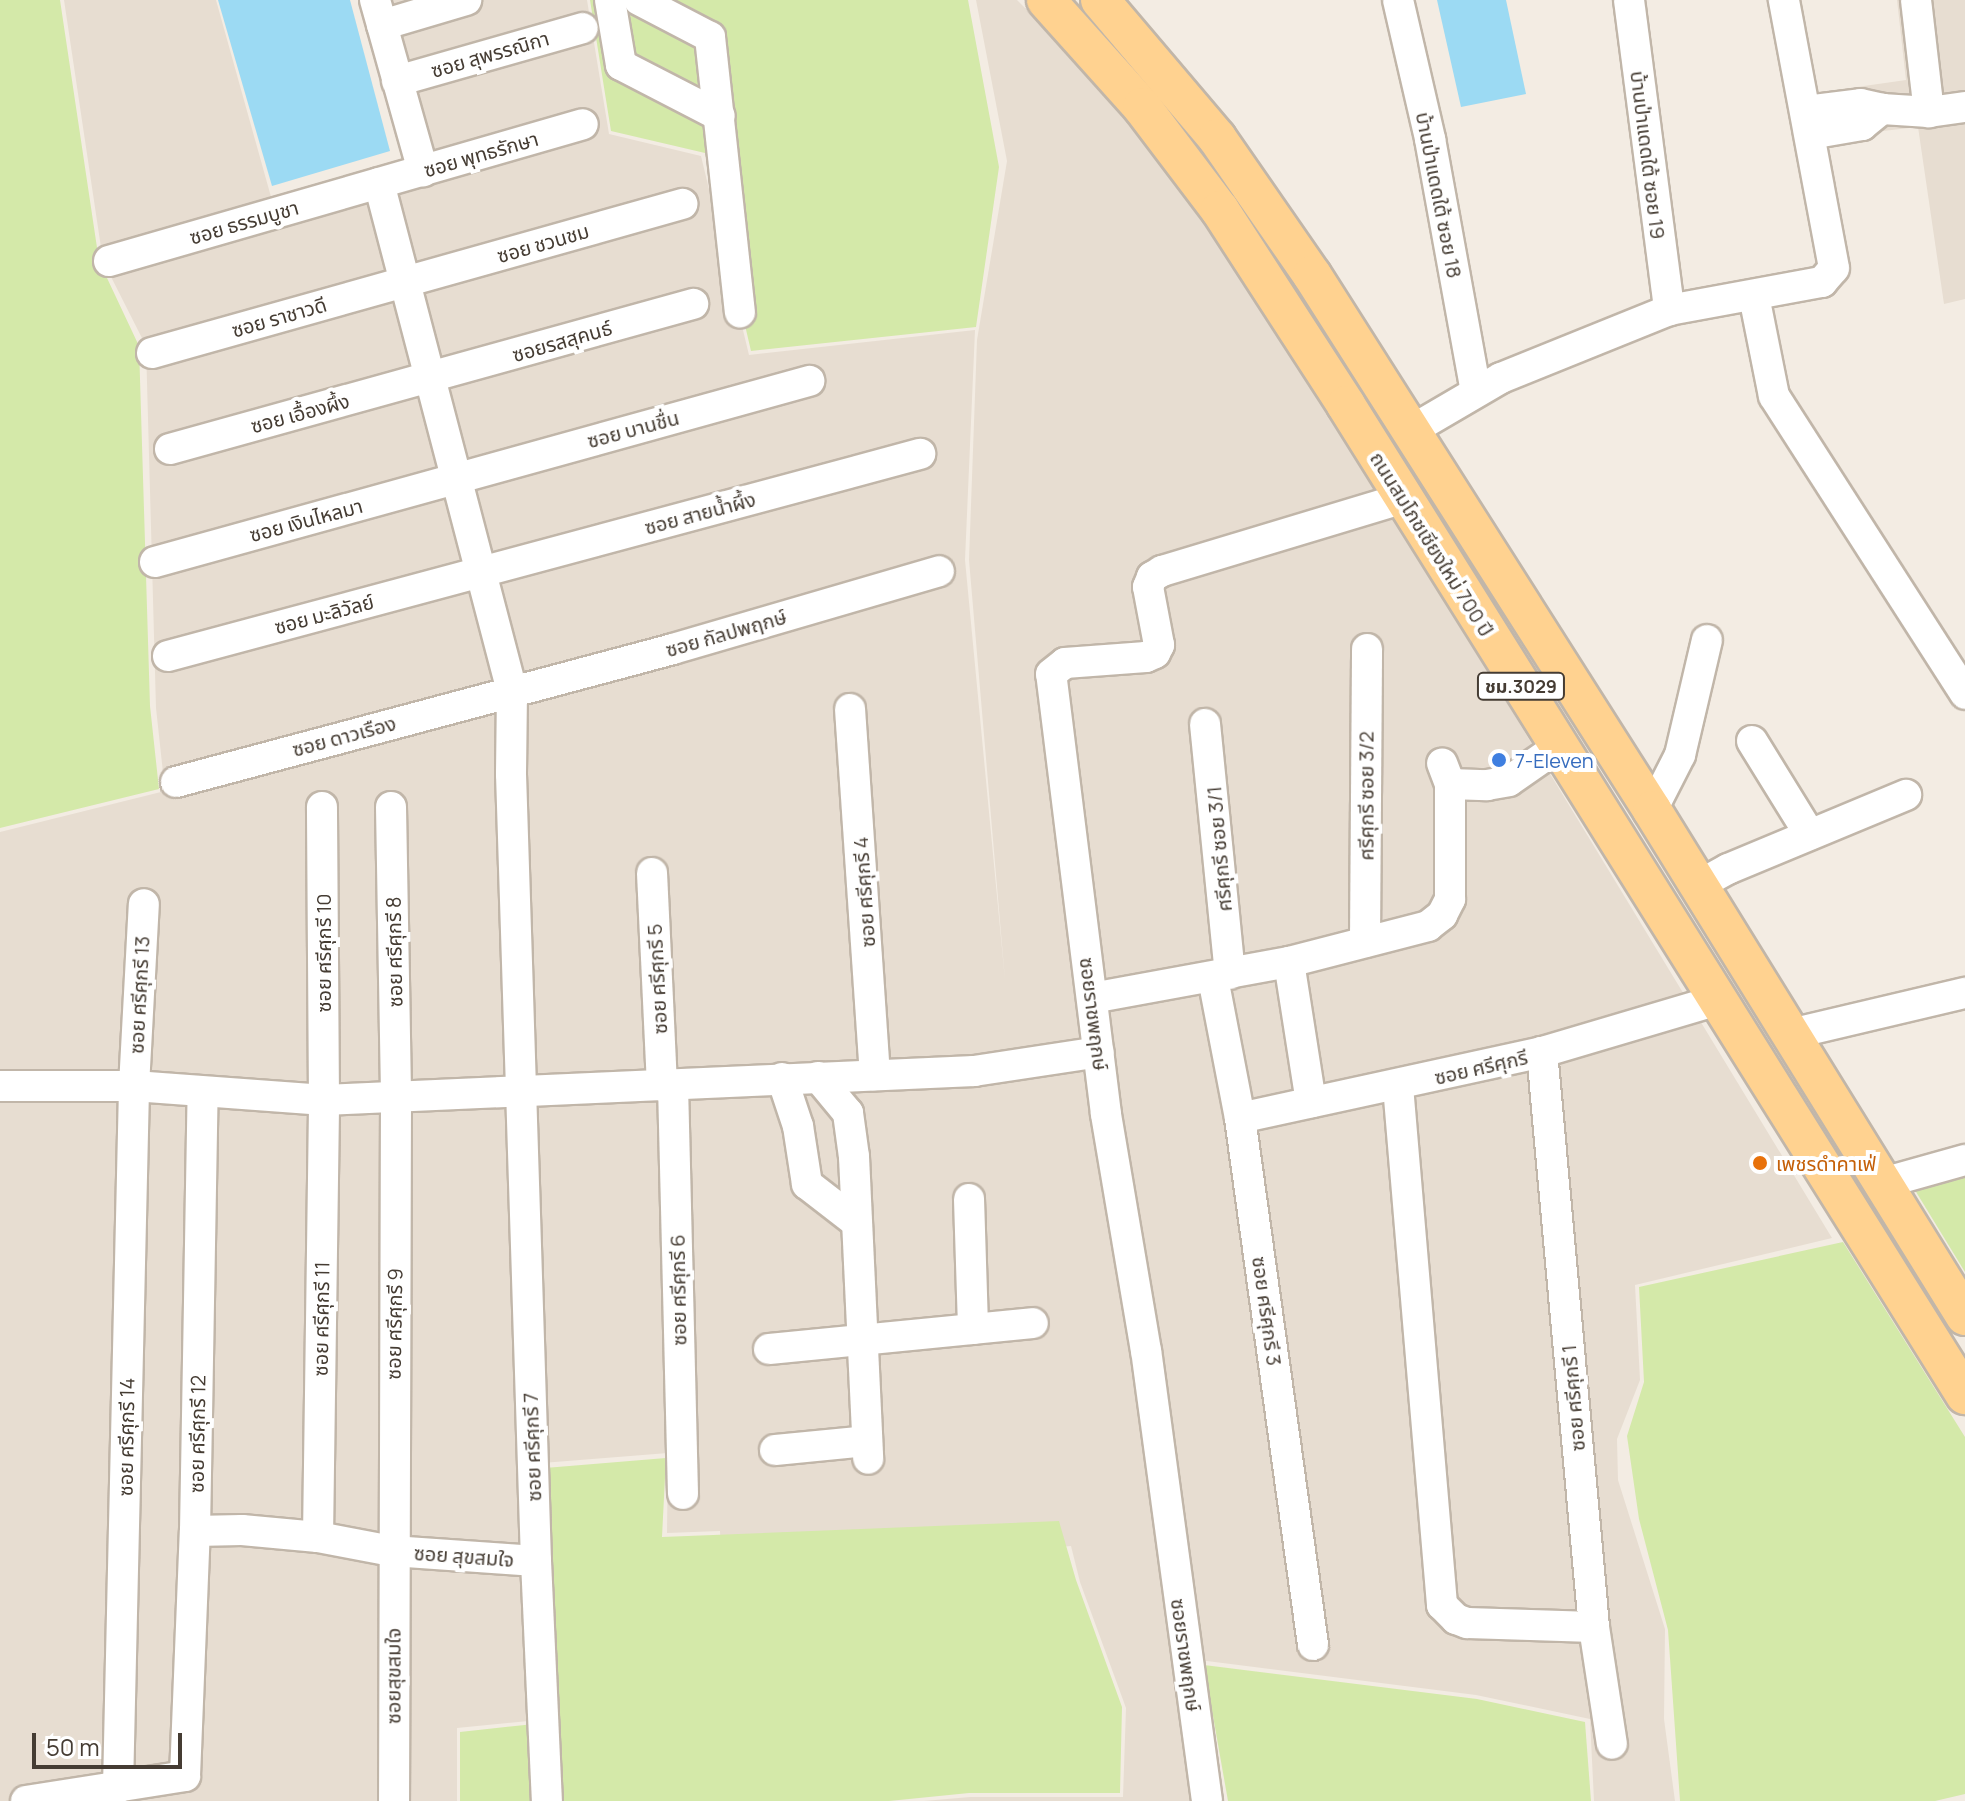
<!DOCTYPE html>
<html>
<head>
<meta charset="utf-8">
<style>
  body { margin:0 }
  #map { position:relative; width:1965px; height:1801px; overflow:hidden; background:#f3ece3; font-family:Manrope,"Noto Sans Thai",sans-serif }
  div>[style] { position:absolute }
  .residential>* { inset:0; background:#e7ddd1 }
  .green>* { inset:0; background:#d4e9a9 }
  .water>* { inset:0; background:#9cdaf3 }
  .roads { filter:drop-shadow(2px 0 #c1b6a9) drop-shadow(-2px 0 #c1b6a9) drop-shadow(0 2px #c1b6a9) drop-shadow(0 -2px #c1b6a9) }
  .minor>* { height:30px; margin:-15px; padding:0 15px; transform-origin:15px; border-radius:15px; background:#fff }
  .major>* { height:38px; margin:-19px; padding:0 19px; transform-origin:19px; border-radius:19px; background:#ffd290 }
  .dots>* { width:22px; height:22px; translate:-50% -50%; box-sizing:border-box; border:4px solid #fff; border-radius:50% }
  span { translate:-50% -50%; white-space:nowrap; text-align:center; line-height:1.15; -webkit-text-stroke:8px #fff; paint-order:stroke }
  .shield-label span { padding:2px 6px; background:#fff; border:2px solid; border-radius:6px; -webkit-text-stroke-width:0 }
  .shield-label { font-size:18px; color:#453c33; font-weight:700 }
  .street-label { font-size:20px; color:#453c33 }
  .shop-label { font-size:20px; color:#366cbe }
  .left { translate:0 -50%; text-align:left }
  .food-label { font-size:20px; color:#c56008 }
  .scale { position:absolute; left:32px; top:1733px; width:150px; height:36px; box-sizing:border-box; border:4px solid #453c33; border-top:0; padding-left:10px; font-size:24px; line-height:28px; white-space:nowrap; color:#453c33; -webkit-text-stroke:6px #fff; paint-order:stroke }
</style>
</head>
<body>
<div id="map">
  <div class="residential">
    <i style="clip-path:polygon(64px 0,216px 0,273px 204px,412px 164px,366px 0,587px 0,609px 134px,701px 156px,749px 355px,975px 330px,965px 560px,1005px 980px,969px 560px,977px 340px,1007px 161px,976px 0,1017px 0,1114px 97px,1261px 306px,1408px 540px,1832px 1238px,1635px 1285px,1640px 1380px,1617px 1439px,1618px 1480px,1665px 1629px,1664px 1719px,1675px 1801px,1594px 1801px,1590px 1719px,1476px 1695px,1199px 1660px,1219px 1801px,924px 1801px,970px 1797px,1123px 1797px,1126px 1708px,1080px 1582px,1071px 1546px,722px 1575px,720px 1531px,667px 1533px,668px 1453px,542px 1463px,549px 1719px,457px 1728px,457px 1801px,0 1801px,0 832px,165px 791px,156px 708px,146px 346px,103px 261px)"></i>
    <i style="clip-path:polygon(1897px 0,1965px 0,1965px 299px,1944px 304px,1918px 127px,1830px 137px,1822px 92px,1906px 80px)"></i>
  </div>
  <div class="green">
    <i style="clip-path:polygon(0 0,60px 0,99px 261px,139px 346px,150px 706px,159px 789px,0 828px)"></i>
    <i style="clip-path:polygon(590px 0,968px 0,999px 167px,976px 327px,751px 351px,705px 153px,611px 131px)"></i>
    <i style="clip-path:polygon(1965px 1167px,1965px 1272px,1910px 1182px)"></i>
    <i style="clip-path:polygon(1843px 1242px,1965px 1437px,1965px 1794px,1935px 1801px,1680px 1801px,1668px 1630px,1639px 1519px,1627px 1436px,1644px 1382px,1639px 1287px)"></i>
    <i style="clip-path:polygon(666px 1458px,662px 1537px,1059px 1521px,1076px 1580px,1122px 1707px,1120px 1793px,969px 1793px,889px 1801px,460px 1801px,460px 1732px,553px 1722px,545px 1468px)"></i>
    <i style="clip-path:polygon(1204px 1665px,1477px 1699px,1585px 1722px,1591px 1801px,1228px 1801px)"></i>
  </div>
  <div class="water">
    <i style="clip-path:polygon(218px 0,350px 0,390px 151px,272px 186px)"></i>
    <i style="clip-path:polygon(1437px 0,1506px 0,1526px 94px,1461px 107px)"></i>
  </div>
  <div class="roads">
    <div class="minor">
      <i style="left:375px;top:0;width:178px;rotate:74.3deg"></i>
      <i style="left:610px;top:0;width:66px;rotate:80.4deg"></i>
      <i style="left:621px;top:65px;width:111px;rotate:27.3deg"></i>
      <i style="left:639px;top:0;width:80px;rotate:27.5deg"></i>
      <i style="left:710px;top:37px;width:277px;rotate:83.8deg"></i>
      <i style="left:1398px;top:0;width:143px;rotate:77deg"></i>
      <i style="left:1430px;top:139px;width:256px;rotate:79.7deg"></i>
      <i style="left:1629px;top:0;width:313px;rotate:82.6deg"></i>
      <i style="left:1916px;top:0;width:113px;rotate:83.4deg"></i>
      <i style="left:382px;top:25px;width:88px;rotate:-16.6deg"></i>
      <i style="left:397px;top:81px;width:193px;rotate:-15.9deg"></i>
      <i style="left:1806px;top:111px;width:55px;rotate:-7.3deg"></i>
      <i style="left:1861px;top:104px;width:22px;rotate:13deg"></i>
      <i style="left:1882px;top:109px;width:47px;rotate:3.7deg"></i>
      <i style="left:1929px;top:112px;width:36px;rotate:-8deg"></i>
      <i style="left:1810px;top:134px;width:53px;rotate:-9.8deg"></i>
      <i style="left:1862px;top:125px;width:26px;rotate:-39deg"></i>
      <i style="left:379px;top:183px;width:525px;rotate:75.33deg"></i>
      <i style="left:512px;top:691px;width:83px;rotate:90.7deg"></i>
      <i style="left:511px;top:774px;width:787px;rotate:88.18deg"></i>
      <i style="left:536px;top:1561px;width:240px;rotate:87.4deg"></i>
      <i style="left:109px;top:261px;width:493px;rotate:-16.1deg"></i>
      <i style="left:1754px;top:296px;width:102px;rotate:78.7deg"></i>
      <i style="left:1774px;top:396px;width:354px;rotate:57.3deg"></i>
      <i style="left:152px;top:353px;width:551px;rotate:-15.7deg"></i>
      <i style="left:1412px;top:430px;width:103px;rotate:-30.3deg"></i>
      <i style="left:1501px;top:378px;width:181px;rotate:-22deg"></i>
      <i style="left:1669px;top:310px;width:156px;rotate:-10.4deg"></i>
      <i style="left:1822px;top:282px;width:18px;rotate:-49deg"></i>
      <i style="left:1834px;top:268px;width:273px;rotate:-100.6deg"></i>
      <i style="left:170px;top:449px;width:543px;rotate:-15.5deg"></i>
      <i style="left:155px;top:562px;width:679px;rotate:-15.47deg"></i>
      <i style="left:168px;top:656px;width:779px;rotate:-15.04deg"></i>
      <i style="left:850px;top:709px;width:367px;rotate:86.1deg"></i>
      <i style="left:1205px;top:724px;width:251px;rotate:84.3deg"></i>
      <i style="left:1752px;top:741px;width:110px;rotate:58.3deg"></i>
      <i style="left:176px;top:782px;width:514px;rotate:-14.98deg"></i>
      <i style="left:673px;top:649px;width:277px;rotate:-16.3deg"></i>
      <i style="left:1450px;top:784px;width:37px;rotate:2deg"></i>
      <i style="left:1487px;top:785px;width:22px;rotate:-10deg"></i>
      <i style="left:1509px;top:781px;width:60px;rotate:-34.8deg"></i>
      <i style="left:391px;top:807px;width:291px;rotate:89deg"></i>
      <i style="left:396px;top:1098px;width:703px;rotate:90.16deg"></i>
      <i style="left:1652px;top:810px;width:62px;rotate:-63deg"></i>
      <i style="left:1680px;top:755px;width:118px;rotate:-76.8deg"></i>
      <i style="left:652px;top:873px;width:213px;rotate:87.3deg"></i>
      <i style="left:1699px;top:885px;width:33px;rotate:-29deg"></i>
      <i style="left:1728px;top:869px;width:193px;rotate:-22.6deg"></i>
      <i style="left:1365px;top:942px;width:293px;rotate:-89.6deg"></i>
      <i style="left:1289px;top:962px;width:142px;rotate:81.1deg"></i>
      <i style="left:1213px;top:978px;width:143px;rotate:79.1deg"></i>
      <i style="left:1240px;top:1118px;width:532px;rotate:82.11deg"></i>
      <i style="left:1092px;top:998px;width:200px;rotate:-10.4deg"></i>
      <i style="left:1289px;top:962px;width:144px;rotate:-14.5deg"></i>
      <i style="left:1428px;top:926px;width:18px;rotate:-38deg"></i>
      <i style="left:1442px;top:915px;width:18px;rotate:-63deg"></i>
      <i style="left:1450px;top:899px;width:115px;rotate:-90deg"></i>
      <i style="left:1450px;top:784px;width:22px;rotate:-111deg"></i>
      <i style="left:1791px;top:1034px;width:179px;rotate:-13.3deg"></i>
      <i style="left:1542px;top:1052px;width:577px;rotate:84.83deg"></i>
      <i style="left:1594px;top:1627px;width:118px;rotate:81.3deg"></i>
      <i style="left:818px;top:1077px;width:47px;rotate:50.2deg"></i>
      <i style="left:848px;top:1113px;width:44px;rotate:82.2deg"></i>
      <i style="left:854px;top:1157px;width:302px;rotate:87.3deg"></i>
      <i style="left:782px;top:1078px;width:51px;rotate:71.6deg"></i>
      <i style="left:798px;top:1126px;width:59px;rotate:81.2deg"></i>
      <i style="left:807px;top:1184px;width:62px;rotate:37.8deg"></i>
      <i style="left:673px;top:1085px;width:409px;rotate:88.6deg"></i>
      <i style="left:0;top:1086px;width:134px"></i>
      <i style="left:134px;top:1086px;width:191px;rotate:4.2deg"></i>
      <i style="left:324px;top:1100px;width:651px;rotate:-2.55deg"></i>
      <i style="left:974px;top:1071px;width:126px;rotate:-8.6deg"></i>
      <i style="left:1398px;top:1086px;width:521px;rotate:85.15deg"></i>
      <i style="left:1442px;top:1605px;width:20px;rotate:45deg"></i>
      <i style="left:1456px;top:1619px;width:12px;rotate:20deg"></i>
      <i style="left:1467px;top:1623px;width:127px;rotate:1.8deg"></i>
      <i style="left:1240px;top:1118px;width:309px;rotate:-12.3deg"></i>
      <i style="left:1542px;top:1052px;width:183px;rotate:-16.5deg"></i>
      <i style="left:1883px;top:1183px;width:85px;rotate:-15.7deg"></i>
      <i style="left:969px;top:1199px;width:130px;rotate:88.2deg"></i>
      <i style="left:769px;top:1349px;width:265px;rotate:-5.6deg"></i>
      <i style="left:775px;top:1450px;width:92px;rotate:-5.6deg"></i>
      <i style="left:195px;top:1531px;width:47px;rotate:-1.2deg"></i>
      <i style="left:242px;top:1530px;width:76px;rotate:5.3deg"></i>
      <i style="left:318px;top:1537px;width:75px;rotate:10.7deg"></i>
      <i style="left:392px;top:1551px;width:144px;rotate:4deg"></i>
      <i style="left:318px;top:1537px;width:437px;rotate:-89.2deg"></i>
      <i style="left:324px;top:1100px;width:293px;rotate:-90.4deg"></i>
      <i style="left:118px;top:1788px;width:702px;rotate:-88.69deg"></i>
      <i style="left:134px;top:1086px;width:182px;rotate:-86.9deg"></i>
      <i style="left:26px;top:1801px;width:161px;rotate:-8.9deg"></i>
      <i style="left:185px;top:1776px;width:245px;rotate:-87.7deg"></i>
      <i style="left:195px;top:1531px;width:439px;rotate:-89deg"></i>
      <i style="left:1207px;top:1801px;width:454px;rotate:-97.7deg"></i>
      <i style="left:1146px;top:1351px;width:240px;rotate:-99.6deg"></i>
      <i style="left:1106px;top:1114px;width:443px;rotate:-97.1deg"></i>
      <i style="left:1051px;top:674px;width:18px;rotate:-38deg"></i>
      <i style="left:1065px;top:663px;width:81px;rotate:-4.2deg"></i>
      <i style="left:1146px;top:657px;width:10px;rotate:-24deg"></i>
      <i style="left:1155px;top:653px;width:9px;rotate:-63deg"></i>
      <i style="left:1159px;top:645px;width:59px;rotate:-100.7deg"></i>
      <i style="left:1148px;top:587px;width:11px;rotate:-68deg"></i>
      <i style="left:1152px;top:577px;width:12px;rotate:-31deg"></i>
      <i style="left:1162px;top:571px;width:253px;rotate:-16.8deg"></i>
    </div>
    <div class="major">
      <i style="left:1046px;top:0;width:144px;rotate:48.1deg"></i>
      <i style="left:1142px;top:107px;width:129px;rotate:52.9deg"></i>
      <i style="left:1220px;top:210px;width:232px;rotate:57.1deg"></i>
      <i style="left:1346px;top:405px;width:1168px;rotate:57.98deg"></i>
      <i style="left:1100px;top:0;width:181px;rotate:49.7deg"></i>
      <i style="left:1217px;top:138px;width:167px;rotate:55.3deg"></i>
      <i style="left:1312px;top:275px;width:634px;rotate:57.56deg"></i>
      <i style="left:1652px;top:810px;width:595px;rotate:58.26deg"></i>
    </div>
  </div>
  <div class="dots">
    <i style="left:1499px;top:760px;background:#3f7fe0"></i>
    <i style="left:1760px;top:1163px;background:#e8710a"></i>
  </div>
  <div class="shield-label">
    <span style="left:1521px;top:686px">ชม.3029</span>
  </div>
  <div class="street-label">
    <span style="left:490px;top:54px;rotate:-16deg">ซอย สุพรรณิกา</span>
    <span style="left:481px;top:154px;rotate:-16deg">ซอย พุทธรักษา</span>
    <span style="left:1648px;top:155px;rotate:83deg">บ้านป่าแดดใต้ ซอย 19</span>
    <span style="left:1439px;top:195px;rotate:79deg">บ้านป่าแดดใต้ ซอย 18</span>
    <span style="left:244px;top:222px;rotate:-16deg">ซอย ธรรมบูชา</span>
    <span style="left:543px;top:243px;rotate:-16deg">ซอย ชวนชม</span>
    <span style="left:279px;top:317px;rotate:-16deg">ซอย ราชาวดี</span>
    <span style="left:562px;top:341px;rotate:-16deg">ซอยรสสุคนธ์</span>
    <span style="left:300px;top:413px;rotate:-15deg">ซอย เอื้องผึ้ง</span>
    <span style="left:633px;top:429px;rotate:-15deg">ซอย บานชื่น</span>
    <span style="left:700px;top:513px;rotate:-15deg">ซอย สายน้ำผึ้ง</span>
    <span style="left:306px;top:520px;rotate:-15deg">ซอย เงินไหลมา</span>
    <span style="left:1432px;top:544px;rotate:58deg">ถนนสมโภชเชียงใหม่ 700 ปี</span>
    <span style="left:324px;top:614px;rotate:-15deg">ซอย มะลิวัลย์</span>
    <span style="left:726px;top:633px;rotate:-16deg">ซอย กัลปพฤกษ์</span>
    <span style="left:344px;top:736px;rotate:-15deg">ซอย ดาวเรือง</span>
    <span style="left:1366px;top:796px;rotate:-90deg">ศรีศุกรี ซอย 3/2</span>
    <span style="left:1219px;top:849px;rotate:-95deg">ศรีศุกรี ซอย 3/1</span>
    <span style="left:864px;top:892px;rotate:-94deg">ซอย ศรีศุกรี 4</span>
    <span style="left:394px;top:952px;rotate:-91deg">ซอย ศรีศุกรี 8</span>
    <span style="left:323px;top:953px;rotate:-90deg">ซอย ศรีศุกรี 10</span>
    <span style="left:657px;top:979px;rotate:-93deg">ซอย ศรีศุกรี 5</span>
    <span style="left:139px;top:995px;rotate:-87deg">ซอย ศรีศุกรี 13</span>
    <span style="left:1094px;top:1014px;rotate:83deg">ซอยราชพฤกษ์</span>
    <span style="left:1481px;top:1067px;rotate:-13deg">ซอย ศรีศุกรี</span>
    <span style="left:678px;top:1290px;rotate:-91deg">ซอย ศรีศุกรี 6</span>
    <span style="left:1267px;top:1311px;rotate:82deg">ซอย ศรีศุกรี 3</span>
    <span style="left:321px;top:1319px;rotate:-89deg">ซอย ศรีศุกรี 11</span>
    <span style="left:394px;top:1324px;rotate:-89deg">ซอย ศรีศุกรี 9</span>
    <span style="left:1573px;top:1398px;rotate:-95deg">ซอย ศรีศุกรี 1</span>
    <span style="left:197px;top:1434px;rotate:-89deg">ซอย ศรีศุกรี 12</span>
    <span style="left:126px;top:1437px;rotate:-89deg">ซอย ศรีศุกรี 14</span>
    <span style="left:532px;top:1447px;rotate:-92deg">ซอย ศรีศุกรี 7</span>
    <span style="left:464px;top:1556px;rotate:4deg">ซอย สุขสมใจ</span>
    <span style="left:1186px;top:1655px;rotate:82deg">ซอยราชพฤกษ์</span>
    <span style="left:393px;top:1676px;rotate:-90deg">ซอยสุขสมใจ</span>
  </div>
  <div class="shop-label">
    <span class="left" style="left:1515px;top:760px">7-Eleven</span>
  </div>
  <div class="food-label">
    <span class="left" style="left:1776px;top:1163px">เพชรดำคาเฟ่</span>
  </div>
  <div class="scale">50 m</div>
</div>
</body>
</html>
